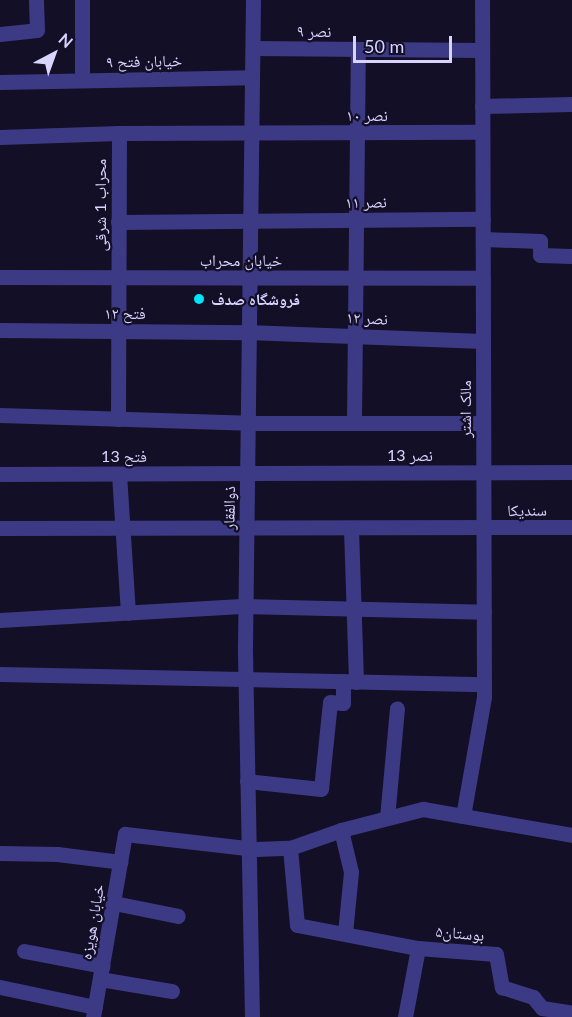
<!DOCTYPE html>
<html>
<head>
<meta charset="utf-8">
<style>
  body { margin:0 }
  #map { position:relative; width:572px; height:1017px; overflow:hidden; background:#130f26; font-family:Lato,"Noto Naskh Arabic",sans-serif }
  div>[style] { position:absolute }
  .minor>* { height:15px; margin:-7.5px; padding:0 7.5px; transform-origin:7.5px; border-radius:7.5px; background:#3d3a85 }
  .dots>* { width:16px; height:16px; translate:-50% -50%; box-sizing:border-box; border:3px solid #130f26; border-radius:50% }
  span { translate:-50% -50%; white-space:nowrap; text-align:center; line-height:1.15; -webkit-text-stroke:4.5px #130f26; paint-order:stroke }
  .street-label { font-size:16px; color:#d9d4ff }
  .poi-label { font-size:16px; color:#d9d4ff; font-weight:700 }
  .left { translate:0 -50%; text-align:left }
  .north { position:absolute; left:24px; top:24px; width:60px; height:60px; -webkit-text-stroke:4px #130f26; paint-order:stroke; rotate:41deg; font-size:16px; font-weight:700; line-height:24px; text-align:center; color:#d9d4ff }
  .north::after { content:''; display:block; margin:auto; width:21px; height:27px; background:#d9d4ff; clip-path:polygon(50% 0,100% 100%,50% 72%,0 100%) }
  .scale { position:absolute; left:353px; top:36px; width:99px; height:27px; box-sizing:border-box; border:3px solid #d9d4ff; border-top:0; padding-left:8px; font-size:18px; line-height:21px; white-space:nowrap; color:#d9d4ff; -webkit-text-stroke:4px #130f26; paint-order:stroke }
</style>
</head>
<body>
<div id="map">
  <div class="minor">
    <i style="left:0;top:34px;width:37px;rotate:-6deg"></i>
    <i style="left:37px;top:30px;width:30px;rotate:-92deg"></i>
    <i style="left:253px;top:48px;width:229px;rotate:0.5deg"></i>
    <i style="left:82px;top:80px;width:80px;rotate:-90deg"></i>
    <i style="left:0;top:82px;width:252px;rotate:-1.1deg"></i>
    <i style="left:482px;top:106px;width:90px;rotate:-1.3deg"></i>
    <i style="left:0;top:137px;width:119px;rotate:-1.9deg"></i>
    <i style="left:119px;top:133px;width:363px;rotate:-0.2deg"></i>
    <i style="left:118px;top:222px;width:365px;rotate:-0.5deg"></i>
    <i style="left:483px;top:239px;width:57px;rotate:2deg"></i>
    <i style="left:540px;top:241px;width:14px;rotate:90deg"></i>
    <i style="left:540px;top:255px;width:32px;rotate:2deg"></i>
    <i style="left:0;top:277px;width:483px;rotate:0.1deg"></i>
    <i style="left:0;top:330px;width:249px;rotate:0.5deg"></i>
    <i style="left:249px;top:332px;width:234px;rotate:2.2deg"></i>
    <i style="left:0;top:415px;width:248px;rotate:1.8deg"></i>
    <i style="left:248px;top:423px;width:235px"></i>
    <i style="left:118px;top:419px;width:286px;rotate:-89.8deg"></i>
    <i style="left:354px;top:420px;width:371px;rotate:-89.4deg"></i>
    <i style="left:0;top:474px;width:572px;rotate:-0.2deg"></i>
    <i style="left:119px;top:474px;width:139px;rotate:86.3deg"></i>
    <i style="left:0;top:528px;width:572px;rotate:-0.1deg"></i>
    <i style="left:351px;top:529px;width:153px;rotate:88.1deg"></i>
    <i style="left:0;top:620px;width:246px;rotate:-3.3deg"></i>
    <i style="left:246px;top:606px;width:238px;rotate:1.4deg"></i>
    <i style="left:0;top:674px;width:484px;rotate:1.2deg"></i>
    <i style="left:247px;top:781px;width:74px;rotate:6.2deg"></i>
    <i style="left:321px;top:789px;width:87px;rotate:-84.1deg"></i>
    <i style="left:330px;top:702px;width:13px;rotate:4deg"></i>
    <i style="left:343px;top:703px;width:22px;rotate:-90deg"></i>
    <i style="left:463px;top:816px;width:121px;rotate:-80deg"></i>
    <i style="left:484px;top:697px;width:697px;rotate:-90.16deg"></i>
    <i style="left:387px;top:818px;width:110px;rotate:-84.8deg"></i>
    <i style="left:341px;top:830px;width:43px;rotate:76.6deg"></i>
    <i style="left:351px;top:872px;width:61px;rotate:95.6deg"></i>
    <i style="left:290px;top:848px;width:77px;rotate:84.8deg"></i>
    <i style="left:297px;top:925px;width:123px;rotate:10.8deg"></i>
    <i style="left:418px;top:948px;width:78px;rotate:4.4deg"></i>
    <i style="left:496px;top:954px;width:34px;rotate:80deg"></i>
    <i style="left:502px;top:987px;width:33px;rotate:18deg"></i>
    <i style="left:533px;top:997px;width:14px;rotate:51deg"></i>
    <i style="left:542px;top:1008px;width:30px;rotate:9deg"></i>
    <i style="left:0;top:853px;width:57px;rotate:1deg"></i>
    <i style="left:57px;top:854px;width:64px;rotate:7.1deg"></i>
    <i style="left:114px;top:903px;width:65px;rotate:11.5deg"></i>
    <i style="left:24px;top:951px;width:80px;rotate:10.8deg"></i>
    <i style="left:100px;top:979px;width:73px;rotate:9.5deg"></i>
    <i style="left:0;top:987px;width:97px;rotate:11.9deg"></i>
    <i style="left:93px;top:1017px;width:186px;rotate:-80.1deg"></i>
    <i style="left:125px;top:834px;width:131px;rotate:6.6deg"></i>
    <i style="left:255px;top:849px;width:35px;rotate:-2deg"></i>
    <i style="left:290px;top:848px;width:54px;rotate:-19.4deg"></i>
    <i style="left:341px;top:830px;width:85px;rotate:-14.4deg"></i>
    <i style="left:423px;top:809px;width:151px;rotate:9.9deg"></i>
    <i style="left:252px;top:1017px;width:371px;rotate:-91.1deg"></i>
    <i style="left:245px;top:646px;width:646px;rotate:-89.29deg"></i>
    <i style="left:405px;top:1017px;width:70px;rotate:-79.3deg"></i>
  </div>
  <div class="dots">
    <i style="left:199px;top:299px;background:#00e5ff"></i>
  </div>
  <div class="street-label">
    <span style="left:314px;top:31px">نصر ۹</span>
    <span style="left:144px;top:61px;rotate:-1deg">خیابان فتح ۹</span>
    <span style="left:367px;top:115px">نصر ۱۰</span>
    <span style="left:366px;top:202px;rotate:-1deg">نصر ۱۱</span>
    <span style="left:100px;top:205px;rotate:-90deg">محراب 1 شرقی</span>
    <span style="left:241px;top:260px">خیابان محراب</span>
    <span style="left:125px;top:313px">فتح ۱۲</span>
    <span style="left:367px;top:318px;rotate:2deg">نصر ۱۲</span>
    <span style="left:465px;top:409px;rotate:-90deg">مالک اشتر</span>
    <span style="left:410px;top:455px">نصر 13</span>
    <span style="left:124px;top:456px">فتح 13</span>
    <span style="left:229px;top:508px;rotate:-89deg">ذوالفقار</span>
    <span style="left:527px;top:510px;rotate:-1deg">سندیکا</span>
    <span style="left:92px;top:922px;rotate:-80deg">خیابان هویزه</span>
    <span style="left:460px;top:933px;rotate:5deg">بوستان۵</span>
  </div>
  <div class="poi-label">
    <span class="left" style="left:211px;top:299px">فروشگاه صدف</span>
  </div>
  <div class="north">N</div>
  <div class="scale">50 m</div>
</div>
</body>
</html>
